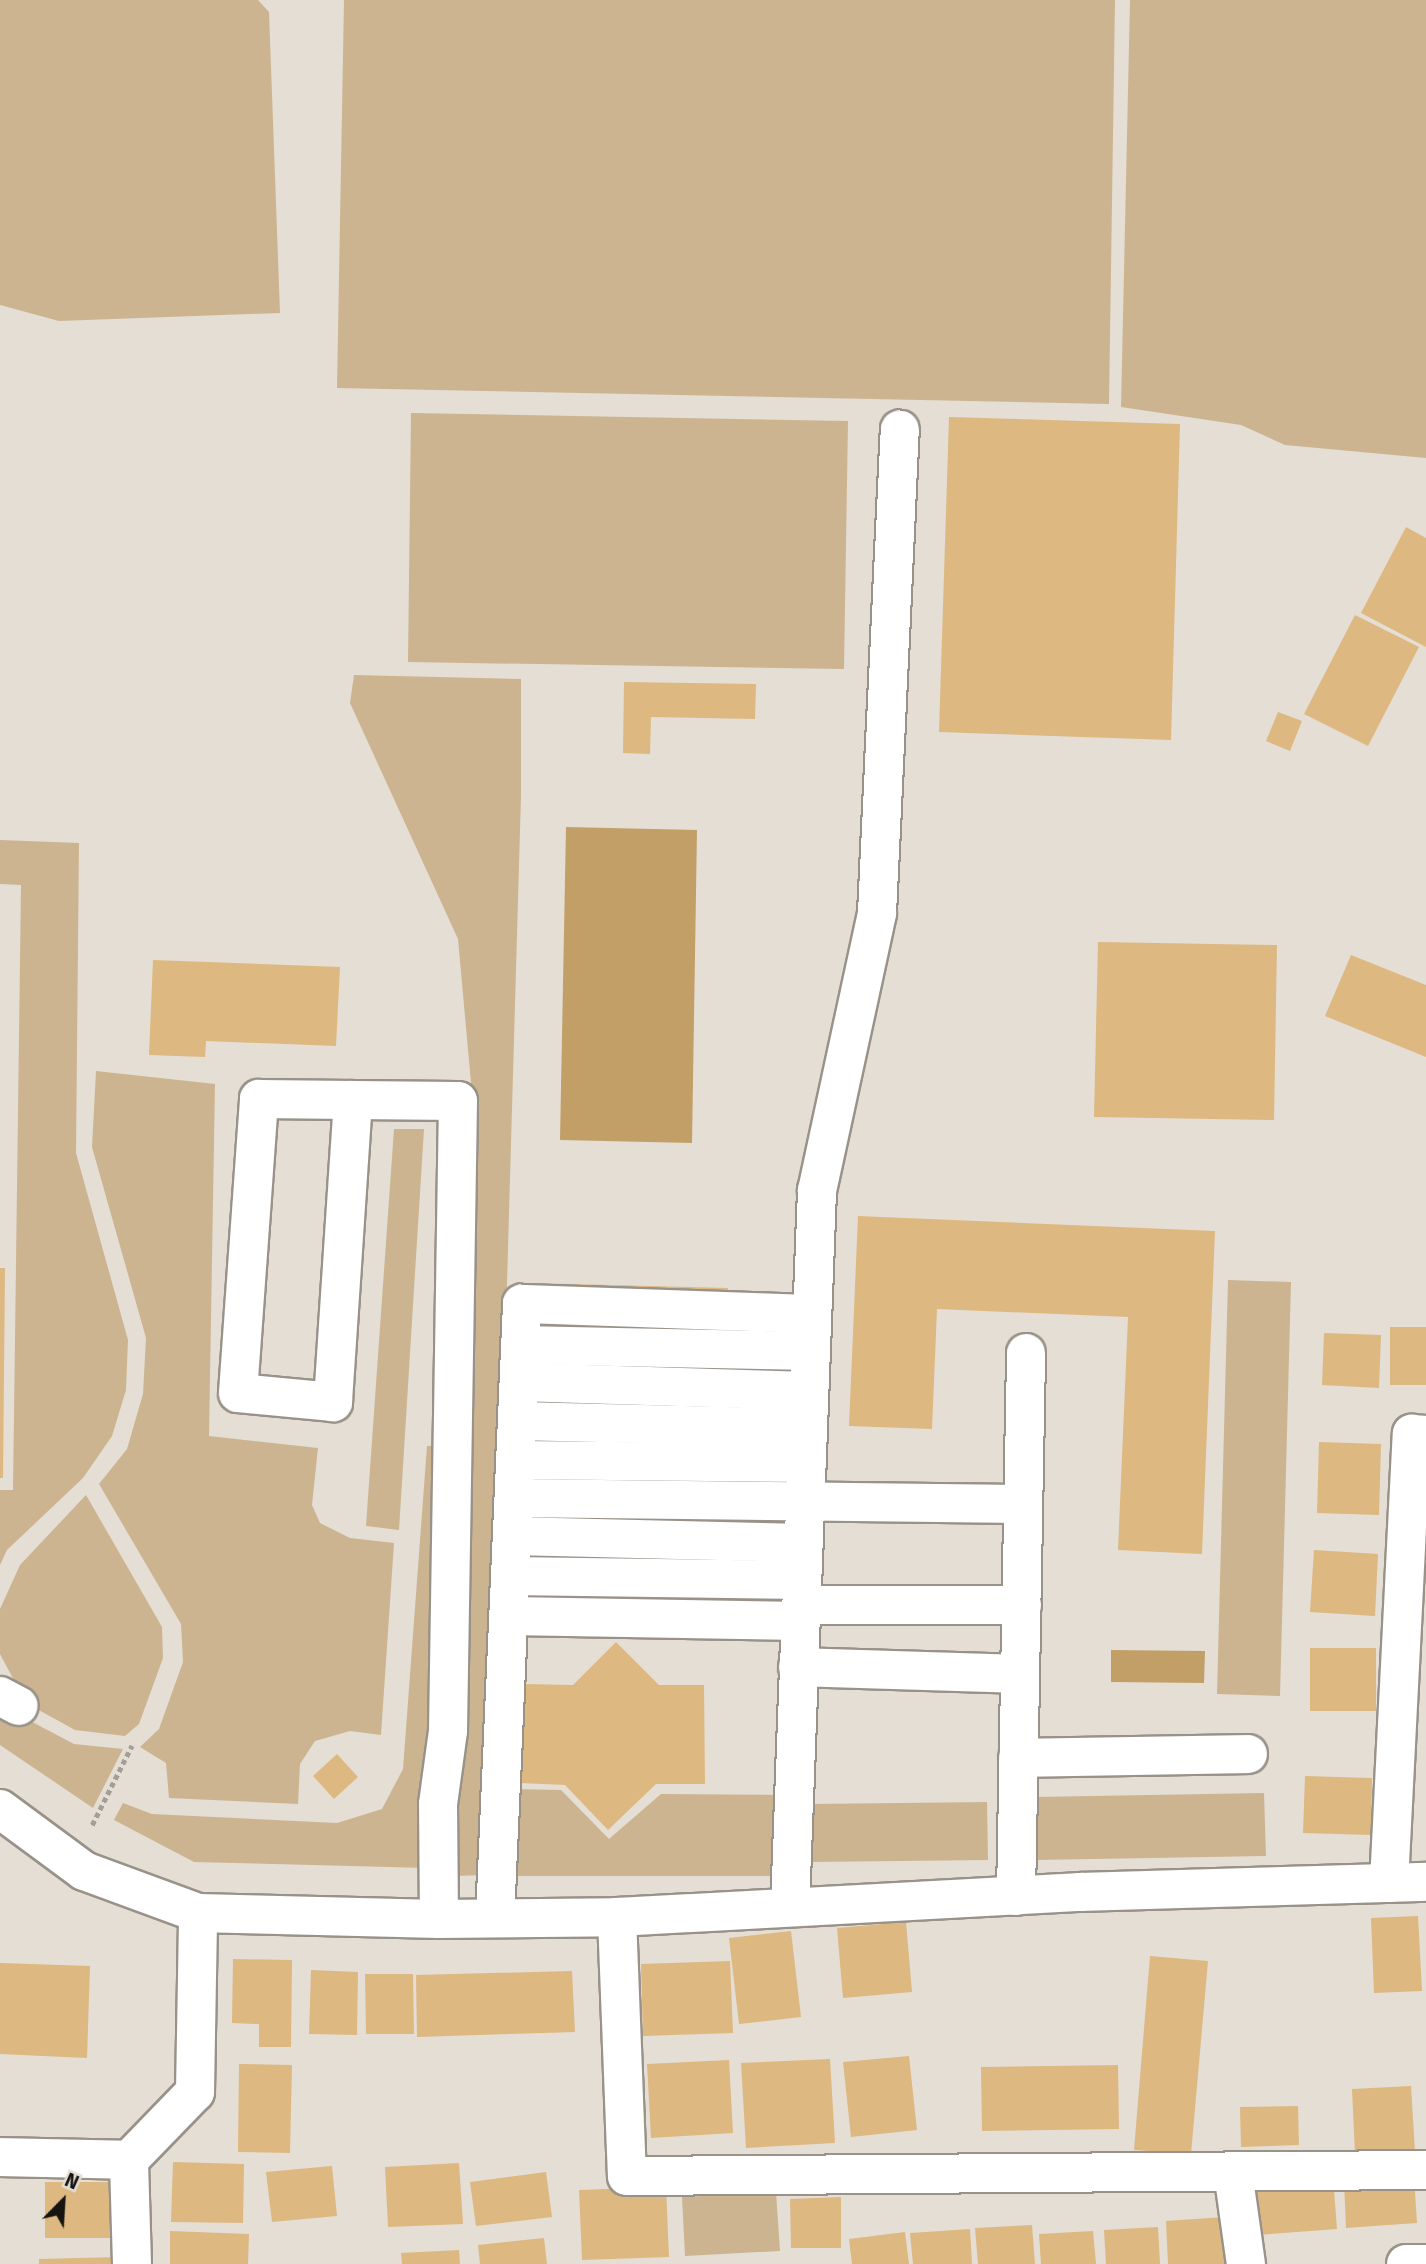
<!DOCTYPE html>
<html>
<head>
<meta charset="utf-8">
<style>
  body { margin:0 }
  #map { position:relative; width:1426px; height:2264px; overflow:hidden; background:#e5ded4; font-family:"Fira Sans",sans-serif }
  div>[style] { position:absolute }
  .green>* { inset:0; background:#ccb491 }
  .water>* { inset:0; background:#c39f68 }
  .building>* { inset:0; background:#ddb881 }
  .path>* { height:4.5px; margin-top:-2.25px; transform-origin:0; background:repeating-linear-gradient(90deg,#a49e96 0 5px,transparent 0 8.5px) }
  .roads { filter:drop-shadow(2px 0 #999289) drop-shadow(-2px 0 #999289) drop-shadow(0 2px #999289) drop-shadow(0 -2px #999289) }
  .minor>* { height:38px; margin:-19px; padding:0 19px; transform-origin:19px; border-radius:19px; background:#fff }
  span { translate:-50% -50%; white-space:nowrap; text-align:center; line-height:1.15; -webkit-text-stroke:5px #e5ded4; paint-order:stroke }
  .north { position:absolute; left:28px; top:2166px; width:70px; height:70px; -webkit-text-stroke:5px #e5ded4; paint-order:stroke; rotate:24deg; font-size:19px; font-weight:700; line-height:28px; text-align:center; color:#161411 }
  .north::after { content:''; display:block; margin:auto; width:24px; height:32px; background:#161411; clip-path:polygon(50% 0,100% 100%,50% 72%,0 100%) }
</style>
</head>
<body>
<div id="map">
  <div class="green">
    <i style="clip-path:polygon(0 0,258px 0,269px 12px,280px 313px,59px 321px,0 305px)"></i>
    <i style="clip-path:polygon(344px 0,1115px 0,1109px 404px,337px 388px)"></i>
    <i style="clip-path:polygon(1130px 0,1426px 0,1426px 458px,1285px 445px,1241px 425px,1121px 407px)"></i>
    <i style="clip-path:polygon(411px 413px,848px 421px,844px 669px,408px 662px)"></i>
    <i style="clip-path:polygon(354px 675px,521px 679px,521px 796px,490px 1875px,451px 1876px,473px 1105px,458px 939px,350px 703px)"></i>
    <i style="clip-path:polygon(0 840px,79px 843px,76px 1153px,128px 1340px,126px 1390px,112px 1436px,83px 1478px,7px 1550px,0 1565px,0 1490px,13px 1490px,21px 885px,0 884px)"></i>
    <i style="clip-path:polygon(96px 1071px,215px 1084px,209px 1436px,318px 1448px,312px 1505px,320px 1523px,350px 1538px,394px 1543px,381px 1735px,350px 1731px,315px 1741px,300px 1764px,298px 1804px,169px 1798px,166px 1763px,140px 1747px,159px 1729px,183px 1662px,181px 1624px,99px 1484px,127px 1449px,143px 1394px,146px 1338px,92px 1147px)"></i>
    <i style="clip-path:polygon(394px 1129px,424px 1129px,399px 1530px,366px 1526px)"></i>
    <i style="clip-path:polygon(1228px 1280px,1291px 1282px,1280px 1696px,1217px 1694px)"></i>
    <i style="clip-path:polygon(427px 1446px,444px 1446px,427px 1868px,194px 1862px,114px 1820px,123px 1803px,152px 1814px,337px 1823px,382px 1809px,403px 1769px)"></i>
    <i style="clip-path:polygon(86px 1495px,162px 1627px,163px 1658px,139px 1724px,125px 1736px,75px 1730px,26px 1703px,0 1654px,0 1609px,20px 1565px)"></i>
    <i style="clip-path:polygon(0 1705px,74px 1744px,123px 1749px,93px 1808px,0 1745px)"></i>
    <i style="clip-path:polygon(508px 1789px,561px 1790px,609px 1839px,661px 1794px,783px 1795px,782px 1876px,507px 1876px)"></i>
    <i style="clip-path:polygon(1264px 1793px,1266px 1856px,1035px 1860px,1034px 1797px)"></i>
    <i style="clip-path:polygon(987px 1802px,988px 1860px,811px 1862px,811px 1804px)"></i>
    <i style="clip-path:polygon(776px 2192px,780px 2251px,685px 2256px,682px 2197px)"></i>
  </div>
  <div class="water">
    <i style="clip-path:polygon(566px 827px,697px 830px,692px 1143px,560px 1140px)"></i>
    <i style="clip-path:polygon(1111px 1650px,1205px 1651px,1204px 1683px,1111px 1682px)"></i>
  </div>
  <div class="building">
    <i style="clip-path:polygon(949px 417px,1180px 424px,1171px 740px,939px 732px)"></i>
    <i style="clip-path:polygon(1406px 527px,1426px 538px,1426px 647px,1361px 613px)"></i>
    <i style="clip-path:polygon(1355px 615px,1419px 647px,1368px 746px,1304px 714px)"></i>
    <i style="clip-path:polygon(624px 682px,756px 684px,755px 719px,651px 717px,650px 754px,623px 753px)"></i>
    <i style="clip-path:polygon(1278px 712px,1302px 721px,1290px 751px,1266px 741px)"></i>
    <i style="clip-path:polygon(1098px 942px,1277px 945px,1274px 1120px,1094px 1117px)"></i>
    <i style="clip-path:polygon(1351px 955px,1426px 985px,1426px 1057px,1325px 1016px)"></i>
    <i style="clip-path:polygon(153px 960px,340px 967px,336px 1046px,206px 1041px,205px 1057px,149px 1055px)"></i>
    <i style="clip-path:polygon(858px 1216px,1215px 1231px,1202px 1554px,1118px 1550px,1128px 1317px,937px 1309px,932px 1429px,849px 1426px)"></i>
    <i style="clip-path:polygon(0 1268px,5px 1268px,3px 1478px,0 1478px)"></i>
    <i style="clip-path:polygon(531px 1283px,728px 1288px,727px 1304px,531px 1299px)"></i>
    <i style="clip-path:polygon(1390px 1327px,1426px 1327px,1426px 1385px,1390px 1385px)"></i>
    <i style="clip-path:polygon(1324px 1333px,1381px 1335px,1379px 1388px,1322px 1385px)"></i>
    <i style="clip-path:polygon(1319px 1442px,1381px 1444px,1379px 1515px,1317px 1513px)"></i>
    <i style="clip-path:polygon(1314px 1550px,1378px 1554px,1375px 1616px,1310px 1612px)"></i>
    <i style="clip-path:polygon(616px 1642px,659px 1685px,704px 1685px,705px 1784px,656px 1784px,608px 1830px,565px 1785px,520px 1783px,523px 1684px,573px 1685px)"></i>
    <i style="clip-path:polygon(1310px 1648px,1376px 1648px,1376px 1711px,1310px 1711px)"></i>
    <i style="clip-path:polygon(337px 1754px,358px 1777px,334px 1799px,313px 1776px)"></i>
    <i style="clip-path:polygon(1305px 1776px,1372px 1778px,1371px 1835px,1303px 1833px)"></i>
    <i style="clip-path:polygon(1418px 1916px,1422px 1991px,1374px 1993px,1371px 1918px)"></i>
    <i style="clip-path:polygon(906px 1922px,912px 1992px,843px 1998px,837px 1928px)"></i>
    <i style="clip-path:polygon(791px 1931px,801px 2017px,739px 2024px,729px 1938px)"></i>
    <i style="clip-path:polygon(1150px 1956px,1208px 1961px,1191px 2154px,1134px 2150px)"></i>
    <i style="clip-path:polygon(233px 1959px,292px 1960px,291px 2047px,259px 2047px,259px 2024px,232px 2023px)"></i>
    <i style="clip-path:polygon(730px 1961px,733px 2033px,643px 2036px,641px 1964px)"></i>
    <i style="clip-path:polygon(0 1963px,90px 1966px,87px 2058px,0 2054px)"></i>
    <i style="clip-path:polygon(311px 1970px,358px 1972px,357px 2035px,309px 2034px)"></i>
    <i style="clip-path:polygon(572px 1971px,575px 2032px,417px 2037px,416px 1975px)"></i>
    <i style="clip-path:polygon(365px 1974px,413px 1974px,414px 2034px,366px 2034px)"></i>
    <i style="clip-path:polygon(909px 2056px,917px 2130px,851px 2137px,843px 2062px)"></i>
    <i style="clip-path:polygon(830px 2059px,835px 2143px,746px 2148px,741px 2063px)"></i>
    <i style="clip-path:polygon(729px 2060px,733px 2133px,651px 2138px,647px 2064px)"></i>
    <i style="clip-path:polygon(239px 2064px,292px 2065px,290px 2153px,238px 2152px)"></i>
    <i style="clip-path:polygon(1118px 2065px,1119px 2129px,982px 2131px,981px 2067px)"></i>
    <i style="clip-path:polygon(1411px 2086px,1415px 2152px,1355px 2154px,1352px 2089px)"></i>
    <i style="clip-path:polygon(1298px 2106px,1299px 2145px,1241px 2147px,1240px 2107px)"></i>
    <i style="clip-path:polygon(173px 2162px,244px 2164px,243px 2223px,171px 2222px)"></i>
    <i style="clip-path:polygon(459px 2163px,463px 2224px,388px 2227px,385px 2167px)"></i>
    <i style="clip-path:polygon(332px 2166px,337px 2216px,272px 2222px,266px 2172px)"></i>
    <i style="clip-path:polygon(546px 2172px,552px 2217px,476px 2226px,470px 2182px)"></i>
    <i style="clip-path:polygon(1333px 2177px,1337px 2229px,1258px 2235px,1253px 2184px)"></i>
    <i style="clip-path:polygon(1414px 2177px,1417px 2223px,1346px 2228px,1344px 2181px)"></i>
    <i style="clip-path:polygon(45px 2182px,114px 2182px,114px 2238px,45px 2238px)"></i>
    <i style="clip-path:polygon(666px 2187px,669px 2257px,582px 2260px,579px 2190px)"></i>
    <i style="clip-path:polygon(841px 2197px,841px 2248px,791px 2248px,790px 2199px)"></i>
    <i style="clip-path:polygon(1224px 2217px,1227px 2264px,1168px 2264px,1166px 2221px)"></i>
    <i style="clip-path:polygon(1032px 2225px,1035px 2264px,978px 2264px,975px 2228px)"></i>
    <i style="clip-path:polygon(1158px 2227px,1160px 2264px,1106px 2264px,1104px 2230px)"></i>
    <i style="clip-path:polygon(970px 2229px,972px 2264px,913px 2264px,910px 2233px)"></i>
    <i style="clip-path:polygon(170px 2231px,249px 2234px,248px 2264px,170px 2264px)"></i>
    <i style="clip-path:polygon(1093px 2231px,1096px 2264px,1041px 2264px,1039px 2234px)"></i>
    <i style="clip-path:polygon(905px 2232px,909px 2264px,852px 2264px,849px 2239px)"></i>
    <i style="clip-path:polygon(544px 2238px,547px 2264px,480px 2264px,478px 2245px)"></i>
    <i style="clip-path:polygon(459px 2250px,460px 2264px,402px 2264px,401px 2253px)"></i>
    <i style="clip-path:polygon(119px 2257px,119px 2264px,39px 2264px,39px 2259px)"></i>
  </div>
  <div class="path">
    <i style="left:92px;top:1825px;width:89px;rotate:-63.4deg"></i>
  </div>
  <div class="roads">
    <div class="minor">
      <i style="left:353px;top:1100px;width:303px;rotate:93.8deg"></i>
      <i style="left:333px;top:1402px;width:95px;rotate:-174.6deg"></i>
      <i style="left:238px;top:1393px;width:295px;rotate:-85.9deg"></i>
      <i style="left:259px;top:1099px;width:94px;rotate:0.6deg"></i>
      <i style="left:353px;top:1100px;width:105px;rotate:0.5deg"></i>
      <i style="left:458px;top:1101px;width:630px;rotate:90.91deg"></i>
      <i style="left:448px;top:1731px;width:74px;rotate:97.8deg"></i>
      <i style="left:438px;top:1804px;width:115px;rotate:89.5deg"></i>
      <i style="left:520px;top:1345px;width:290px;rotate:1.2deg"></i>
      <i style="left:519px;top:1382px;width:290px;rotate:1.8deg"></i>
      <i style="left:517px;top:1421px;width:291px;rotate:1.4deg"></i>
      <i style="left:515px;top:1460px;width:291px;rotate:0.6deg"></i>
      <i style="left:514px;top:1498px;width:509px;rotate:0.68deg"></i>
      <i style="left:512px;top:1536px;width:291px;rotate:1.4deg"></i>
      <i style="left:510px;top:1576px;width:292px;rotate:0.8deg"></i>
      <i style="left:801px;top:1605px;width:221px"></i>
      <i style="left:509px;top:1616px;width:291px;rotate:1deg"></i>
      <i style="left:798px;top:1667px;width:222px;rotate:1.8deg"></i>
      <i style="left:0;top:1696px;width:21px;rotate:28deg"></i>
      <i style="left:1018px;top:1758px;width:230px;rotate:-1deg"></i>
      <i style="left:0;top:1809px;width:104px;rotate:36.4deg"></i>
      <i style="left:84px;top:1871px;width:121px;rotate:20.2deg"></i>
      <i style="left:198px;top:1913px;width:241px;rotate:1.4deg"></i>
      <i style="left:439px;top:1919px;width:178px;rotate:-0.6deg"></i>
      <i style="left:617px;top:1917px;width:465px;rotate:-3.1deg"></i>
      <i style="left:1081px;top:1892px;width:345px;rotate:-1.7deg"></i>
      <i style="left:1389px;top:1883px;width:450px;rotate:-87.1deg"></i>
      <i style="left:1412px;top:1434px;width:14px;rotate:4deg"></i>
      <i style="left:1016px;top:1896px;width:543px;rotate:-88.94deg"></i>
      <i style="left:790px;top:1906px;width:716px;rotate:-87.84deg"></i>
      <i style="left:817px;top:1191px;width:284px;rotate:-77.8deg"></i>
      <i style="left:877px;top:913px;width:484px;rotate:-87.3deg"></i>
      <i style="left:617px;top:1917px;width:259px;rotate:87.8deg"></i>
      <i style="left:627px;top:2176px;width:799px;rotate:-0.43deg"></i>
      <i style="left:495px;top:1918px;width:615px;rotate:-87.48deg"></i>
      <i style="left:522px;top:1304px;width:290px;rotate:2deg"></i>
      <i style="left:0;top:2157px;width:129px;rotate:1.3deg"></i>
      <i style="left:1233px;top:2172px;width:93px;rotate:82deg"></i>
      <i style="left:132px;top:2264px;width:104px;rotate:-91.7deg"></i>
      <i style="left:129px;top:2160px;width:95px;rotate:-45.9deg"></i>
      <i style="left:195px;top:2092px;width:179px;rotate:-89deg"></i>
      <i style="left:1406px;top:2264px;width:20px"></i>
    </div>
  </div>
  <div class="north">N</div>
</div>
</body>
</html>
